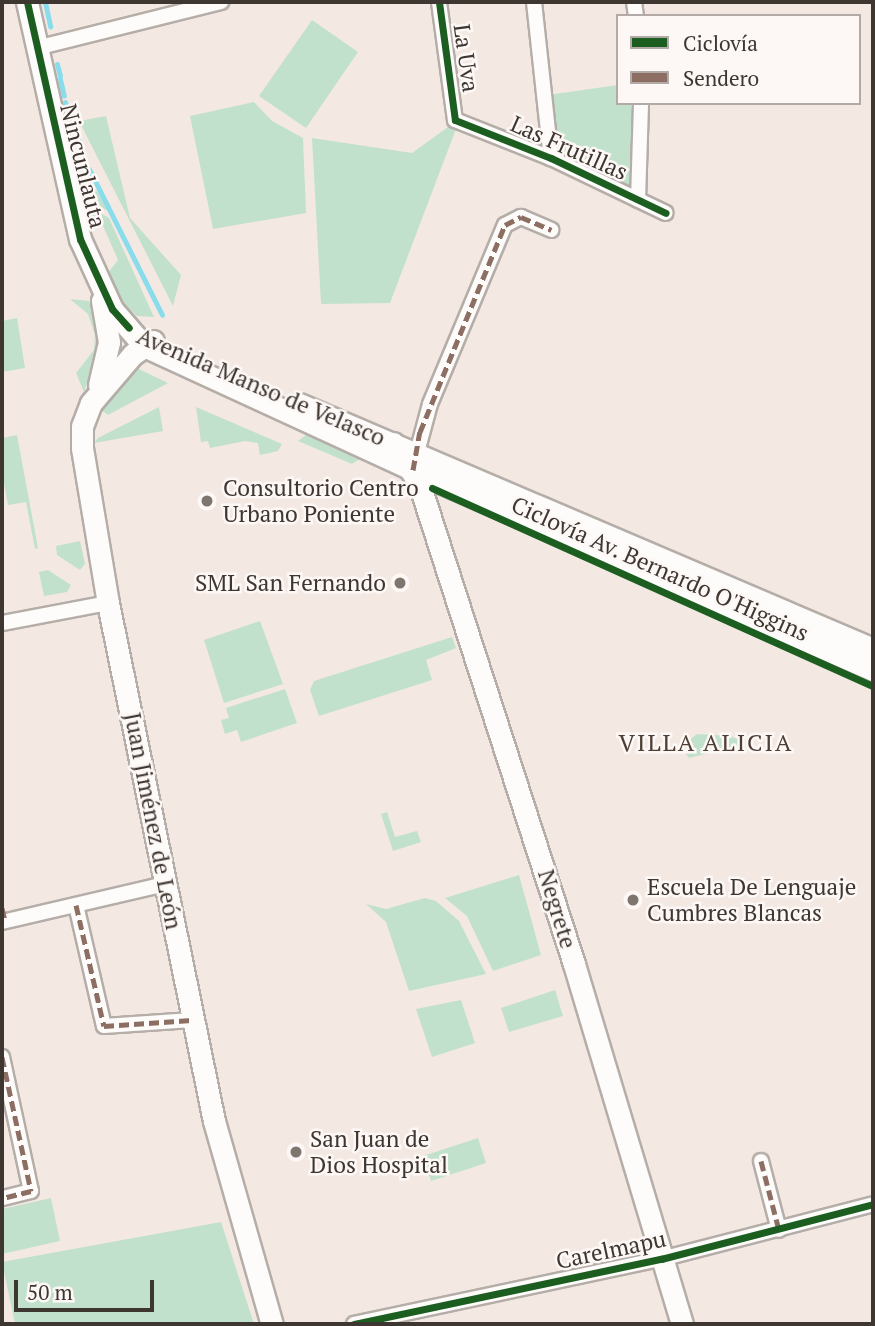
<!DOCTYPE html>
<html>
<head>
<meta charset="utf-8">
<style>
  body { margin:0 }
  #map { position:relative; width:875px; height:1326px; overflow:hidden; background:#f4e9e2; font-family:"PT Serif",serif }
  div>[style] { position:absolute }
  .green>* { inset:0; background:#c1e1cc }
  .stream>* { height:5px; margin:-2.5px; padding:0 2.5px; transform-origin:2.5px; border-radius:2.5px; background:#88dcec }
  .roads { filter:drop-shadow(2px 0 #b5ada7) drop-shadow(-2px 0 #b5ada7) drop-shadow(0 2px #b5ada7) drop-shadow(0 -2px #b5ada7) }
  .street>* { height:14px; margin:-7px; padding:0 7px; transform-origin:7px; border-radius:7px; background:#fdfcfb }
  .secondary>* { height:21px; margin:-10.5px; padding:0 10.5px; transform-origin:10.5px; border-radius:10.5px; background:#fdfcfb }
  .quiet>* { height:5px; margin-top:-2.5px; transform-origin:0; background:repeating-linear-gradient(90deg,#8d6e63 0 10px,transparent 0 15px) }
  .cycleway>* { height:7px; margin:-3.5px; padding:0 3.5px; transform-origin:3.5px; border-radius:3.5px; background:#1b5e20 }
  .dots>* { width:19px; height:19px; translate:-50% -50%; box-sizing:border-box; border:4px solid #fdf8f6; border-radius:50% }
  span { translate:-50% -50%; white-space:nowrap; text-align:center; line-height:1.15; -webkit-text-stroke:5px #fdf8f6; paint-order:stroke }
  .street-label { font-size:23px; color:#3e3631 }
  .poi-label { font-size:23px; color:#3e3631 }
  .left { translate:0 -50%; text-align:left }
  .right { translate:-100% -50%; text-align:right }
  .neighbourhood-label { font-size:24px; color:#4e3e33; letter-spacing:2px }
  .frame { position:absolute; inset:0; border:4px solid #3e3631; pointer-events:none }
  .legend { position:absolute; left:616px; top:14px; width:245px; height:91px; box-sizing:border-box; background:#fdf8f6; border:2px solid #b1aaa7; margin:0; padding:9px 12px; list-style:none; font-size:21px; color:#3e3631 }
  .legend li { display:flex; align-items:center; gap:14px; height:35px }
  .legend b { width:35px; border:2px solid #b1aaa7 }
  .scale { position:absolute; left:14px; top:1280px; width:140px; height:32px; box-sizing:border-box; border:4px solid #3e3631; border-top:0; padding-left:9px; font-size:21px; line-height:24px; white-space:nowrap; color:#3e3631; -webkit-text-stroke:5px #fdf8f6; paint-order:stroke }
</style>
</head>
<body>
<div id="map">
  <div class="green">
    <i style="clip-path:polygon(312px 20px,358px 52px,306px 128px,259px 96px)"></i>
    <i style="clip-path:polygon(618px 85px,618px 103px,638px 103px,631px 188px,627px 190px,561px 157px,548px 95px)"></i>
    <i style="clip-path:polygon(254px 102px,272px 121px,303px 138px,306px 213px,213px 229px,190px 116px)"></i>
    <i style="clip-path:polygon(106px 116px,130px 218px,181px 275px,173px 306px,79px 121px)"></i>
    <i style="clip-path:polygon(448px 127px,456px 129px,390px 303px,321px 304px,312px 138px,412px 153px)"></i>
    <i style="clip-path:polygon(86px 168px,91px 182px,111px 213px,80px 195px,74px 171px)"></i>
    <i style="clip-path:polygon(81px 202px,109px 218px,154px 317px,137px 316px,123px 303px,107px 274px,118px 260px,100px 219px,88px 228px)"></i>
    <i style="clip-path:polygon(70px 299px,89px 301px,96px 323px,100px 351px,84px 392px,76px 373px,94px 350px,95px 335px,88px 314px)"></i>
    <i style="clip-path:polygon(17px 318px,25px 368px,2px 372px,2px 321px)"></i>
    <i style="clip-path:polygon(135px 367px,168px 383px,108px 415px,101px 410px)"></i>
    <i style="clip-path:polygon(159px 407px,163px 431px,94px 443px,98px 438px)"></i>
    <i style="clip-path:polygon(196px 407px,282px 444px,278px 451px,260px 455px,258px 443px,245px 441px,210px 448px,208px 441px,201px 442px)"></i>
    <i style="clip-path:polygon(17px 435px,38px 548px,35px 549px,26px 502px,8px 505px,2px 472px,2px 438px)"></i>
    <i style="clip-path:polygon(306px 435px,361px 458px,352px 464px,298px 441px)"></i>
    <i style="clip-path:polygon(80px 541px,85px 564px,80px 570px,57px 555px,56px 546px)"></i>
    <i style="clip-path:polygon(48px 570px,71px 585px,67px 592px,44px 596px,39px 572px)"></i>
    <i style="clip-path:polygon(260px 621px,283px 684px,224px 703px,204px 640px)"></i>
    <i style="clip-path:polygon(452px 637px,456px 648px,426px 660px,432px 680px,319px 716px,310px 690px,314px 681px)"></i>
    <i style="clip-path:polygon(285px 689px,297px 723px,241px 742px,237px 730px,225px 734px,221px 720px,229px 718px,226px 708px)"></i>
    <i style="clip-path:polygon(697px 734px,730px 736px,740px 740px,741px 745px,689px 758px,681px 747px)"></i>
    <i style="clip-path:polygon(387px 812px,395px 837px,417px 831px,421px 842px,393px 851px,381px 814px)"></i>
    <i style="clip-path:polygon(519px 875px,541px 955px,493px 971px,467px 916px,445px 898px)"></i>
    <i style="clip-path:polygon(425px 898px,436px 901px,459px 921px,486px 974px,409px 991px,386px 922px,366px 904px,386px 909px)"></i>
    <i style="clip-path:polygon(555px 990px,563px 1016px,509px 1032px,501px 1008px)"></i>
    <i style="clip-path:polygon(461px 1000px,475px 1043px,432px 1057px,416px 1009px)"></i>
    <i style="clip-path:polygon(478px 1138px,486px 1163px,431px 1181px,423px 1156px)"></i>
    <i style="clip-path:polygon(51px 1198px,60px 1241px,2px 1254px,2px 1209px)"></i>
    <i style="clip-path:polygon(221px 1222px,254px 1324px,15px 1324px,2px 1262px)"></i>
  </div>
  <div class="stream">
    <i style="left:45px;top:2px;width:25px;rotate:78deg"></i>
    <i style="left:57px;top:64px;width:12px;rotate:76deg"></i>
    <i style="left:60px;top:79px;width:17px;rotate:77deg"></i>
    <i style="left:65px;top:102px;width:58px;rotate:70.9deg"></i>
    <i style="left:89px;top:169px;width:163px;rotate:63.4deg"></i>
  </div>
  <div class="roads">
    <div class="street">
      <i style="left:439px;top:2px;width:119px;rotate:82.3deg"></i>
      <i style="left:455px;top:120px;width:103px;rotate:21.6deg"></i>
      <i style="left:551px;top:158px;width:127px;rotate:25.6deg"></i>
      <i style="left:534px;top:2px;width:157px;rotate:83.8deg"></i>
      <i style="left:634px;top:2px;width:14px;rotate:82deg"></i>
      <i style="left:36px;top:48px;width:191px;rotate:-14deg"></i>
      <i style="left:638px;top:200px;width:97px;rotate:-88.2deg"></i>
      <i style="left:415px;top:460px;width:58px;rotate:-75deg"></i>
      <i style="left:430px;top:404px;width:194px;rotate:-67.3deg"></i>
      <i style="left:505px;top:225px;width:18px;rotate:-27deg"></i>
      <i style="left:521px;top:217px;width:33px;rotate:23deg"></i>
      <i style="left:2px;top:623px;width:108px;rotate:-10.7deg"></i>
      <i style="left:76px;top:905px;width:124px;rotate:77deg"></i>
      <i style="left:104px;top:1026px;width:88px;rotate:-3.9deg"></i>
      <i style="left:2px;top:922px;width:167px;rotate:-13.1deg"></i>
      <i style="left:2px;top:1057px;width:137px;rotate:77.8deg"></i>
      <i style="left:31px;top:1191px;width:30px;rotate:166deg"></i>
      <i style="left:761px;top:1161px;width:71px;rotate:75.4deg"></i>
      <i style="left:354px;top:1324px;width:314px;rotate:-12deg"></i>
      <i style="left:661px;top:1259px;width:219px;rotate:-14.5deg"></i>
    </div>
    <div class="secondary">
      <i style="left:27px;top:2px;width:243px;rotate:77.4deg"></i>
      <i style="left:80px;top:239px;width:77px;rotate:65.4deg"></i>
      <i style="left:112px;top:309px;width:49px;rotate:49.1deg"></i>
      <i style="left:144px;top:346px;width:296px;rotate:24.7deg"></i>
      <i style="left:413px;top:470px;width:502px;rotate:23.5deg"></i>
      <i style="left:153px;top:341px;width:24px;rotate:147deg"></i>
      <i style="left:133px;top:354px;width:65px;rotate:130.6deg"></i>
      <i style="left:91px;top:403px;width:25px;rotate:111deg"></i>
      <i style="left:82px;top:426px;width:22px;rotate:90deg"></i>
      <i style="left:82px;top:448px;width:157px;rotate:80.5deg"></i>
      <i style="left:108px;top:603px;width:529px;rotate:78.44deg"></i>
      <i style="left:214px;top:1121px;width:211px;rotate:74.1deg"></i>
      <i style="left:99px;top:385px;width:44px;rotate:-76.9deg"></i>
      <i style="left:109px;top:342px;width:42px;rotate:-99.7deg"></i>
      <i style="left:299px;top:404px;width:624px;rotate:23.11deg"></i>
      <i style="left:393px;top:443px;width:48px;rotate:57deg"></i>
      <i style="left:419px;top:483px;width:505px;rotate:72.14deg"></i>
      <i style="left:574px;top:964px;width:376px;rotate:73.3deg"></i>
    </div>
  </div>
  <div class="quiet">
    <i style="left:413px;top:470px;width:39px;rotate:-80deg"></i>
    <i style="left:420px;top:432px;width:224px;rotate:-67.7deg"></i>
    <i style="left:505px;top:225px;width:18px;rotate:-27deg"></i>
    <i style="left:521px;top:217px;width:33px;rotate:23deg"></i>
    <i style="left:76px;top:905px;width:124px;rotate:77deg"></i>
    <i style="left:104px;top:1026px;width:88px;rotate:-3.9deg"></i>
    <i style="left:2px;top:908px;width:13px;rotate:77deg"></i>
    <i style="left:2px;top:1057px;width:137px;rotate:77.8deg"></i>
    <i style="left:31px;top:1191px;width:30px;rotate:166deg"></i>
    <i style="left:761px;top:1161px;width:71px;rotate:75.4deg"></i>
  </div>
  <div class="cycleway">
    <i style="left:27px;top:2px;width:243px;rotate:77.4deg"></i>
    <i style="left:80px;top:239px;width:77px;rotate:65.4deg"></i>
    <i style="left:112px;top:309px;width:25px;rotate:48deg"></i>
    <i style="left:439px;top:2px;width:119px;rotate:82.3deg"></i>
    <i style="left:455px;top:120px;width:103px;rotate:21.6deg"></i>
    <i style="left:551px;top:158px;width:127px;rotate:25.6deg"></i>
    <i style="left:432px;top:488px;width:483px;rotate:24.2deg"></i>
    <i style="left:354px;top:1324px;width:314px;rotate:-12deg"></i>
    <i style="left:661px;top:1259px;width:219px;rotate:-14.5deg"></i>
  </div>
  <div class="dots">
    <i style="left:207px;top:501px;background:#7e756f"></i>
    <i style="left:400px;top:583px;background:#7e756f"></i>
    <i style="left:633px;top:900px;background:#7e756f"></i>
    <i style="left:296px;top:1152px;background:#7e756f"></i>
  </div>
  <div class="street-label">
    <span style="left:466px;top:58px;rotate:82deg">La Uva</span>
    <span style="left:569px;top:148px;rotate:24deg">Las Frutillas</span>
    <span style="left:83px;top:166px;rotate:76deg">Nincunlauta</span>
    <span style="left:261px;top:387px;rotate:23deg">Avenida Manso de Velasco</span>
    <span style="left:660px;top:569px;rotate:24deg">Ciclovía Av. Bernardo O'Higgins</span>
    <span style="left:153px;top:821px;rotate:79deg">Juan Jiménez de León</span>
    <span style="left:557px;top:909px;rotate:73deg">Negrete</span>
    <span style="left:611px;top:1250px;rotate:-12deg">Carelmapu</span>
  </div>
  <div class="poi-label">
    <span class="left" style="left:223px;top:501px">Consultorio Centro<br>Urbano Poniente</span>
    <span class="right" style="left:386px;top:583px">SML San Fernando</span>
    <span class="left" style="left:647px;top:900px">Escuela De Lenguaje<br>Cumbres Blancas</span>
    <span class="left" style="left:310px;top:1152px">San Juan de<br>Dios Hospital</span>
  </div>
  <div class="neighbourhood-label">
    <span style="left:706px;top:743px">VILLA ALICIA</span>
  </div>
  <div class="frame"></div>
  <ul class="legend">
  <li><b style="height:9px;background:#1b5e20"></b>Ciclovía</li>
  <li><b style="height:9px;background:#8d6e63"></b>Sendero</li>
  </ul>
  <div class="scale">50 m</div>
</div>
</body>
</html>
